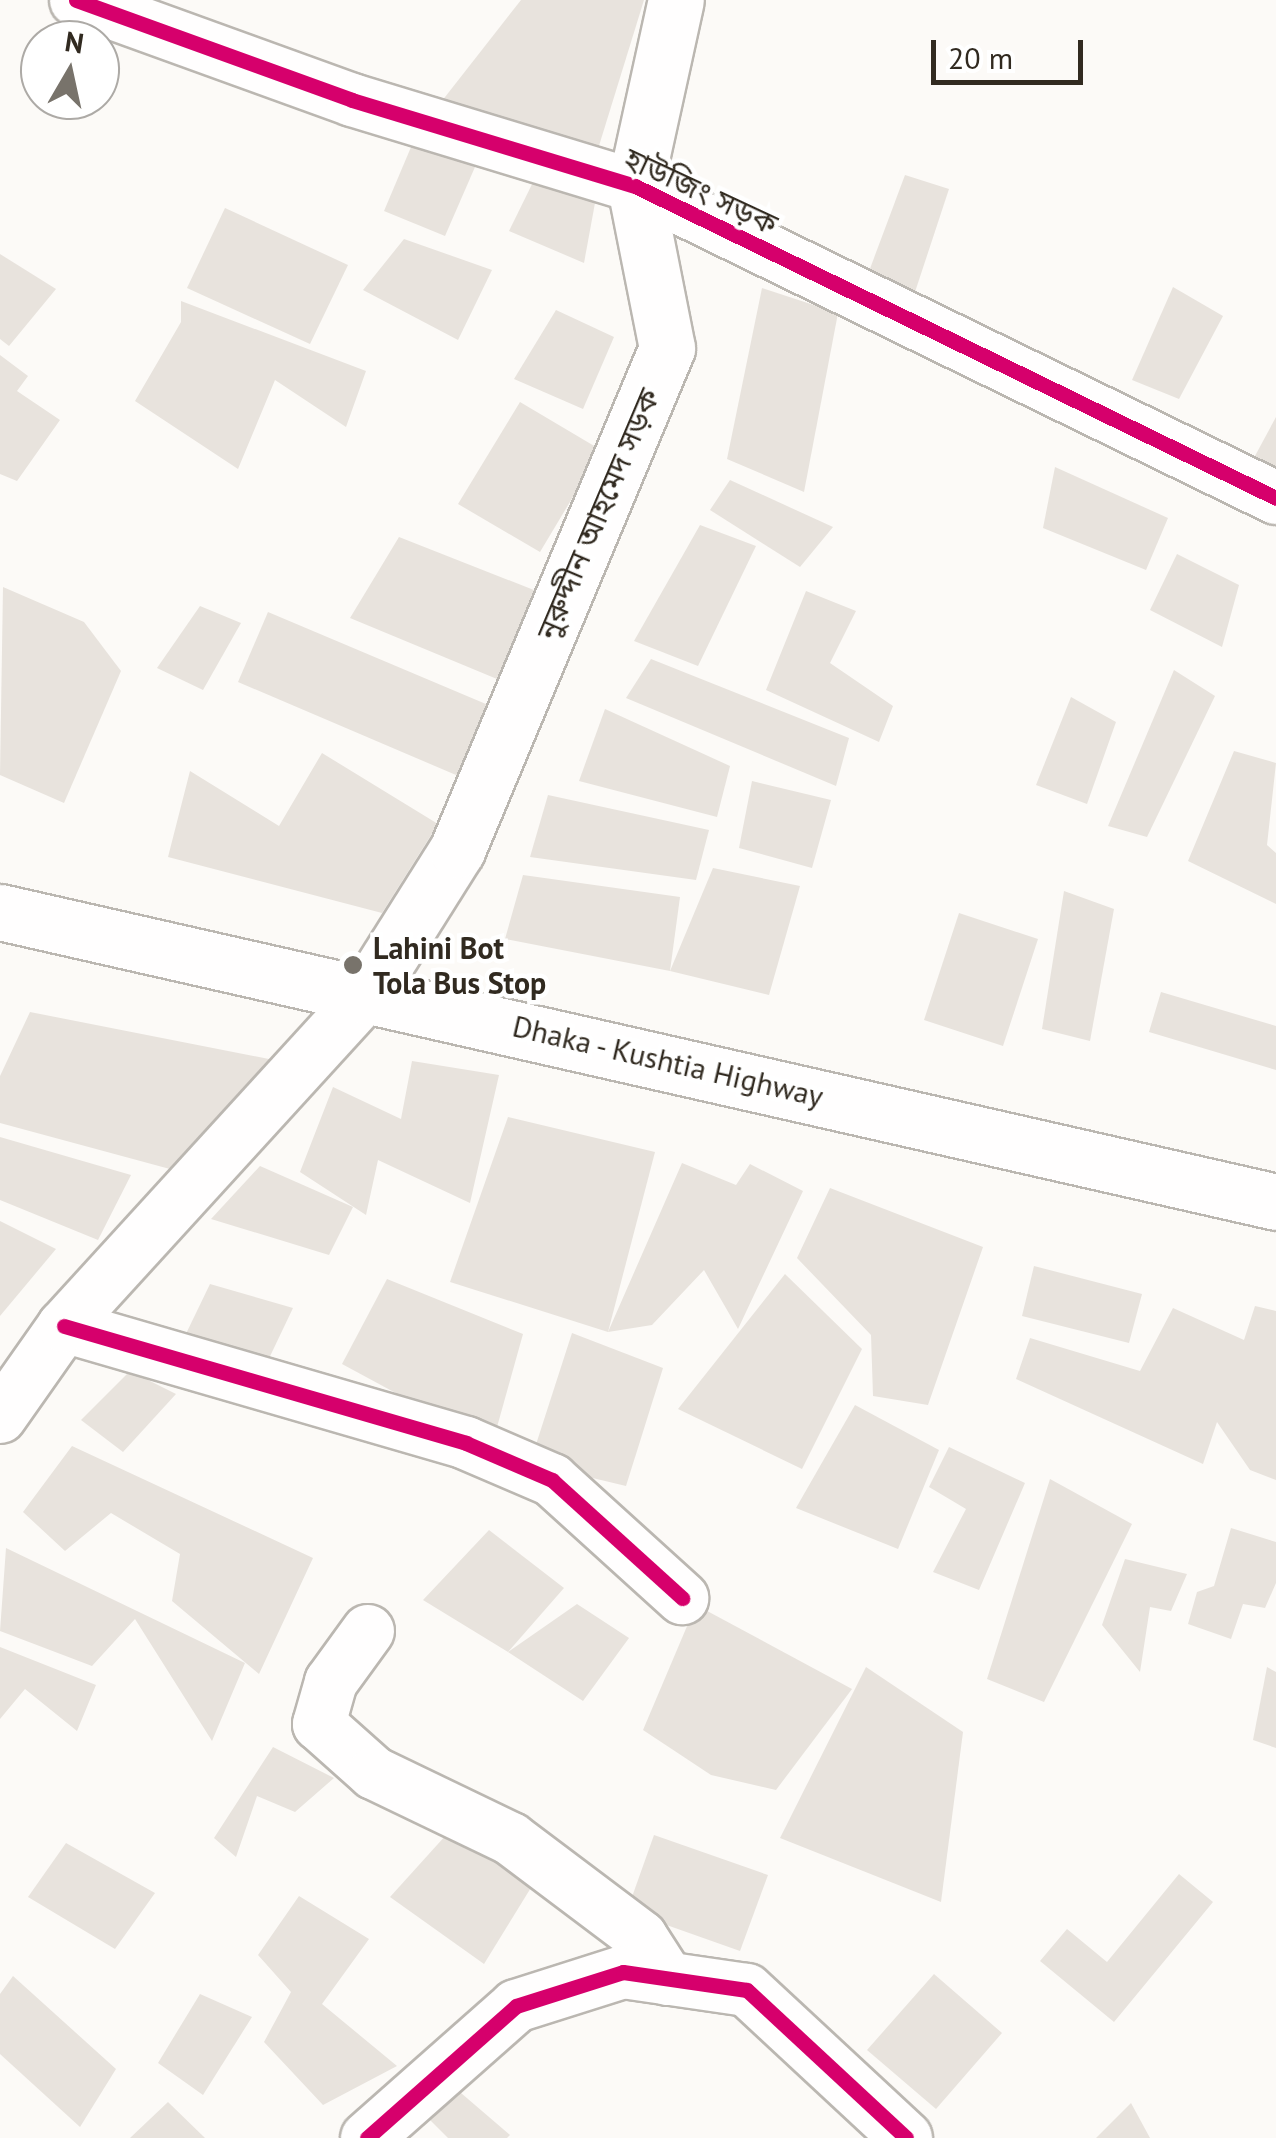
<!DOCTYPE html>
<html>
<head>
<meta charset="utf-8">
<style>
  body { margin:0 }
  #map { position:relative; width:1276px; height:2138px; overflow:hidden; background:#fcfaf7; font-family:"PT Sans","Noto Sans Bengali",sans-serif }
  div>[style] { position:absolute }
  .building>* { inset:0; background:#e8e3dd }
  .roads { filter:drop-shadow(2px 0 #bbb7b1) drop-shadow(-2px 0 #bbb7b1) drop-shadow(0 2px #bbb7b1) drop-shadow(0 -2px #bbb7b1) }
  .minor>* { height:52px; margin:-26px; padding:0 26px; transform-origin:26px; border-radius:26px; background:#fffefe }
  .secondary>* { height:55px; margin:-27.5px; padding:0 27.5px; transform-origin:27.5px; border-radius:27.5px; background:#fffefe }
  .primary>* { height:55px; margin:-27.5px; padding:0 27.5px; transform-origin:27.5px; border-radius:27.5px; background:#fffefe }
  .cycleway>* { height:15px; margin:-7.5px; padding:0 7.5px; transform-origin:7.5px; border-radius:7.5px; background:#d6006c }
  .dots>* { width:28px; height:28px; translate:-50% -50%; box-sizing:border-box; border:5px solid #fff; border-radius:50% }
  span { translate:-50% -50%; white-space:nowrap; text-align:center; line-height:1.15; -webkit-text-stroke:9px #fff; paint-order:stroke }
  .street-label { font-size:30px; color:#312a20 }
  .poi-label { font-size:30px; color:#312a20; font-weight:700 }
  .left { translate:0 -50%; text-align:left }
  .north { position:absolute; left:20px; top:20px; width:100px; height:100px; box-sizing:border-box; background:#fff; border:2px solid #adaaa6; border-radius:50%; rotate:9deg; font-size:28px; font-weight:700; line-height:40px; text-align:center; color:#312a20 }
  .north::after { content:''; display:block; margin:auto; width:35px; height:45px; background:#78736b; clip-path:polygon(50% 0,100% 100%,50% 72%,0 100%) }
  .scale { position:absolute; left:931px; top:40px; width:152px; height:45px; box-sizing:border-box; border:5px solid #312a20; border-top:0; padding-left:12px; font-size:30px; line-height:35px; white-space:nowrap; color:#312a20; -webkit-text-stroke:8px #fff; paint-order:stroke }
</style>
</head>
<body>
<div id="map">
  <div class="building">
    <i style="clip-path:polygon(521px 0,644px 0,598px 149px,438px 106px)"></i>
    <i style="clip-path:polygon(414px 140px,475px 167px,445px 236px,384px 211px)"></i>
    <i style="clip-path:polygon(538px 172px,595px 203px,584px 263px,509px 231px)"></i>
    <i style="clip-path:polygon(905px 175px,949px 189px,915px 292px,865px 282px)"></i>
    <i style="clip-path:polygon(225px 208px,348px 265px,310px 344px,187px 288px)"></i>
    <i style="clip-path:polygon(404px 239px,492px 270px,458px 340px,363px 290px)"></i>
    <i style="clip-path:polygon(0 254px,56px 289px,9px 346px,0 339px)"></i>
    <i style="clip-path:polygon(1173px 287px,1223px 316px,1179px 399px,1132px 380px)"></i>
    <i style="clip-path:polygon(762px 288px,838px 313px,804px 492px,727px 459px)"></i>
    <i style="clip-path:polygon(181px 301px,366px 371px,346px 427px,275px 380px,238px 469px,135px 401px,181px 322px)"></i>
    <i style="clip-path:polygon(556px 310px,614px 337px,583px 409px,514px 379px)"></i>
    <i style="clip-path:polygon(0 355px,28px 376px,17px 391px,60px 420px,17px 481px,0 474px)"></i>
    <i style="clip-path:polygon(520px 402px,601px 450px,540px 552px,458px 504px)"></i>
    <i style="clip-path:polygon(1276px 417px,1276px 480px,1249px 467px)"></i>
    <i style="clip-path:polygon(1055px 467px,1168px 518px,1146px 570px,1043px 528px)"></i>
    <i style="clip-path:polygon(730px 480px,833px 527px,800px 567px,710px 510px)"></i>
    <i style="clip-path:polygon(700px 525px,756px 546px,698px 666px,634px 641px)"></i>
    <i style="clip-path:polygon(399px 537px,549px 596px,497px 679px,350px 618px)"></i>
    <i style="clip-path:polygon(1177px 554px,1239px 585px,1222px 647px,1150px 610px)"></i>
    <i style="clip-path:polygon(3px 587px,84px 622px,121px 671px,64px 803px,0 775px)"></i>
    <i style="clip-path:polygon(806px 591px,856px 611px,830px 663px,893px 706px,879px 742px,766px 690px)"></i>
    <i style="clip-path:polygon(200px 606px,241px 623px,203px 690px,157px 668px)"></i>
    <i style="clip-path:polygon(268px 612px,493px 707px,463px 778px,238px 682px)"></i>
    <i style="clip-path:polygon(651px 659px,849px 738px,836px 786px,626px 698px)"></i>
    <i style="clip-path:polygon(1174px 670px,1215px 696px,1147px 837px,1108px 826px)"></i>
    <i style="clip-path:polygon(1071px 697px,1116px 722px,1087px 804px,1036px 785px)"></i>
    <i style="clip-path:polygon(605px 709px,730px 766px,717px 817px,579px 781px)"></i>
    <i style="clip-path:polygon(1234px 751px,1276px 763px,1267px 845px,1276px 853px,1276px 904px,1188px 861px)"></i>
    <i style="clip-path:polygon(322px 753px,438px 824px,382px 913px,168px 857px,190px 771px,279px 826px)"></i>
    <i style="clip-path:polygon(752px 781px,831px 800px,812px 868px,739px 848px)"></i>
    <i style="clip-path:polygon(548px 795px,709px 830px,696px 880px,530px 857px)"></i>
    <i style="clip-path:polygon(713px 868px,800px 886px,769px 995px,670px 971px)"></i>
    <i style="clip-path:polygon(523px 875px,680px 897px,670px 971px,505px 939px)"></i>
    <i style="clip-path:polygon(1064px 891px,1114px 909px,1090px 1041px,1042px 1029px)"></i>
    <i style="clip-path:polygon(959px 913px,1038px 939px,1003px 1046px,924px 1020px)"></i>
    <i style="clip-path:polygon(1161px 992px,1276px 1026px,1276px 1070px,1149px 1032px)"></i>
    <i style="clip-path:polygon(30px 1012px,274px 1060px,181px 1172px,0 1123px,0 1076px)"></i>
    <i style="clip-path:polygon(412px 1061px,499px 1075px,470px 1203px,378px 1160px,366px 1215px,300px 1172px,333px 1087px,401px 1119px)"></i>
    <i style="clip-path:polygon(508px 1117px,655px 1152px,608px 1332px,450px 1282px)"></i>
    <i style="clip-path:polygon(0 1137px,131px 1175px,98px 1240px,0 1200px)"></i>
    <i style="clip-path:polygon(682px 1163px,736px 1185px,750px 1164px,803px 1191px,738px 1329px,704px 1270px,652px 1325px,608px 1332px)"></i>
    <i style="clip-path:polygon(260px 1166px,353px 1207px,329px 1255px,211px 1219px)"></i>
    <i style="clip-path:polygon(830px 1188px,983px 1247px,928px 1405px,873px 1396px,871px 1335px,797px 1258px)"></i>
    <i style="clip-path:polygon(0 1221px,56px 1249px,0 1316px)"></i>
    <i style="clip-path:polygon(1034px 1266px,1142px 1294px,1129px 1343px,1022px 1316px)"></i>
    <i style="clip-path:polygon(785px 1274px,862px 1349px,802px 1469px,678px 1409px)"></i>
    <i style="clip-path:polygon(387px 1279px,523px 1334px,492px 1445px,342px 1364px)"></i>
    <i style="clip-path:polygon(210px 1284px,293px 1308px,263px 1371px,182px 1342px)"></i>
    <i style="clip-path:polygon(1255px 1306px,1276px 1311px,1276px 1480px,1250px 1470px,1217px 1422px,1203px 1464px,1016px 1379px,1030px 1338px,1140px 1371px,1173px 1308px,1244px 1340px)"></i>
    <i style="clip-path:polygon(572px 1333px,663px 1368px,626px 1486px,530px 1463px)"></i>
    <i style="clip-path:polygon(130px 1371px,176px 1394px,123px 1452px,81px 1420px)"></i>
    <i style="clip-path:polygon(855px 1405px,939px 1450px,898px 1549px,796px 1508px)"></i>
    <i style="clip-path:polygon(72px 1446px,313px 1558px,259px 1674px,172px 1601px,180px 1554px,111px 1513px,65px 1551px,23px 1512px)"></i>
    <i style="clip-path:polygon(949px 1447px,1025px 1483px,979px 1590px,933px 1572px,966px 1509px,929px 1487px)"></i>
    <i style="clip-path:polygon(1050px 1479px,1132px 1524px,1044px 1702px,987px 1679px)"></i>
    <i style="clip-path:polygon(1231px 1528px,1276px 1542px,1276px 1583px,1265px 1608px,1243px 1604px,1231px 1639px,1188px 1624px,1197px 1592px,1214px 1586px)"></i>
    <i style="clip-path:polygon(489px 1530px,564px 1588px,508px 1652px,423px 1600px)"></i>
    <i style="clip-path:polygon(6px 1548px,245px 1663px,212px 1741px,135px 1619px,92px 1666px,0 1631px)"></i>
    <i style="clip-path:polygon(1125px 1559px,1187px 1574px,1171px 1611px,1150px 1607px,1140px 1672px,1102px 1625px)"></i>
    <i style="clip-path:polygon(577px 1604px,629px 1638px,583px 1701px,508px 1652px)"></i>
    <i style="clip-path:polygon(696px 1605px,852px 1689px,776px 1790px,711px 1775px,643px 1730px)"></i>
    <i style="clip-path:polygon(0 1647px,96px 1685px,77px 1731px,25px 1689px,0 1719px)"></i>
    <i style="clip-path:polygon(866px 1667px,963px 1732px,941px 1902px,780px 1838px)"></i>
    <i style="clip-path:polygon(1267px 1667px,1276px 1672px,1276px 1748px,1253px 1740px)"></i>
    <i style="clip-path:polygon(273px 1747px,334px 1778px,295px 1812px,257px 1796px,236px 1857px,214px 1838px)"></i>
    <i style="clip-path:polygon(456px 1824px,532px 1886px,484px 1964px,390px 1897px)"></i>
    <i style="clip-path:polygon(654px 1835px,768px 1875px,740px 1951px,627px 1911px)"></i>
    <i style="clip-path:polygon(66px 1843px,155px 1893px,115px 1949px,28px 1897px)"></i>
    <i style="clip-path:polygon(1179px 1874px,1213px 1902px,1114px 2022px,1040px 1961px,1067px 1929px,1107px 1962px)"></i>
    <i style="clip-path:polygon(299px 1896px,369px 1939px,322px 2004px,397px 2066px,323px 2105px,264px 2042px,291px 1992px,258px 1955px)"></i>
    <i style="clip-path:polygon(934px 1974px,1002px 2033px,936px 2109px,867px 2050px)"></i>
    <i style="clip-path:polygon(13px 1976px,116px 2069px,80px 2127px,0 2054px,0 1994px)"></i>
    <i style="clip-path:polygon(200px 1994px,252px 2017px,203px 2095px,158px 2063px)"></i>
    <i style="clip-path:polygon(454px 2087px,510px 2135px,507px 2138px,448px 2138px,423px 2113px)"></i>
    <i style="clip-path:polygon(168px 2102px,205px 2138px,130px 2138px)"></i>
    <i style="clip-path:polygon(1131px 2103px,1150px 2138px,1096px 2138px)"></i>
  </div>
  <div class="roads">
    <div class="minor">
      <i style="left:76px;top:0;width:294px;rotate:19.9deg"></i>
      <i style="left:352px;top:100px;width:296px;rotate:16.9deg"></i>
      <i style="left:635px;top:186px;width:713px;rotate:25.95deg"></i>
      <i style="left:64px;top:1326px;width:419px;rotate:16.2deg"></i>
      <i style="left:466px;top:1443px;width:94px;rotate:23.3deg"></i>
      <i style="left:552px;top:1480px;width:176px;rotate:42.2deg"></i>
      <i style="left:0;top:1417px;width:111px;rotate:-54.9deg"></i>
      <i style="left:64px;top:1326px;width:447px;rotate:-47.6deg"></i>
      <i style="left:368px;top:1631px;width:63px;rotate:126deg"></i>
      <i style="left:331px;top:1682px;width:44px;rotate:105.9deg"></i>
      <i style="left:319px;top:1724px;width:74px;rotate:41.7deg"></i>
      <i style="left:374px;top:1773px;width:152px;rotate:25.7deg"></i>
      <i style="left:511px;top:1839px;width:163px;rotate:37deg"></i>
      <i style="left:641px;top:1937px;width:50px;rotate:57.3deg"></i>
      <i style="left:367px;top:2138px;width:199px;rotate:-41.5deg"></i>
      <i style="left:516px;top:2006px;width:112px;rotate:-17.6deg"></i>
      <i style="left:623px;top:1972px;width:125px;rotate:8.3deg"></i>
      <i style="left:747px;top:1990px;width:217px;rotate:42.9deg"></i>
    </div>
    <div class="secondary">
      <i style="left:365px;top:996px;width:173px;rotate:-57.8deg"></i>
      <i style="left:457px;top:850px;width:544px;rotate:-67.3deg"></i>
      <i style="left:667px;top:348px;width:165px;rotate:-101.2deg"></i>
      <i style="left:635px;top:186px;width:190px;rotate:-77.6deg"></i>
    </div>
    <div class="primary">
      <i style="left:0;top:912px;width:1309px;rotate:12.8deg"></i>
    </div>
  </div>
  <div class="cycleway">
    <i style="left:76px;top:0;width:294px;rotate:19.9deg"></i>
    <i style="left:352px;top:100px;width:296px;rotate:16.9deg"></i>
    <i style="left:635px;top:186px;width:713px;rotate:25.95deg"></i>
    <i style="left:64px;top:1326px;width:419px;rotate:16.2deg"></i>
    <i style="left:466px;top:1443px;width:94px;rotate:23.3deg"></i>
    <i style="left:552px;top:1480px;width:176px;rotate:42.2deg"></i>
    <i style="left:367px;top:2138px;width:199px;rotate:-41.5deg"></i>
    <i style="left:516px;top:2006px;width:112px;rotate:-17.6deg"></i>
    <i style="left:623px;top:1972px;width:125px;rotate:8.3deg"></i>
    <i style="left:747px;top:1990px;width:217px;rotate:42.9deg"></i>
  </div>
  <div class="dots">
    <i style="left:353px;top:965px;background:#78736b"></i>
  </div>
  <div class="street-label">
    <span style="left:701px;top:191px;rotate:25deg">হাউজিং সড়ক</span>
    <span style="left:598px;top:514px;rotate:-67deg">নুরুদ্দীন আহমেদ সড়ক</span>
    <span style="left:668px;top:1061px;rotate:13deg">Dhaka - Kushtia Highway</span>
  </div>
  <div class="poi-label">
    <span class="left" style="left:373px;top:965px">Lahini Bot<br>Tola Bus Stop</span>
  </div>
  <div class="north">N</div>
  <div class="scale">20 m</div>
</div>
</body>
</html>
